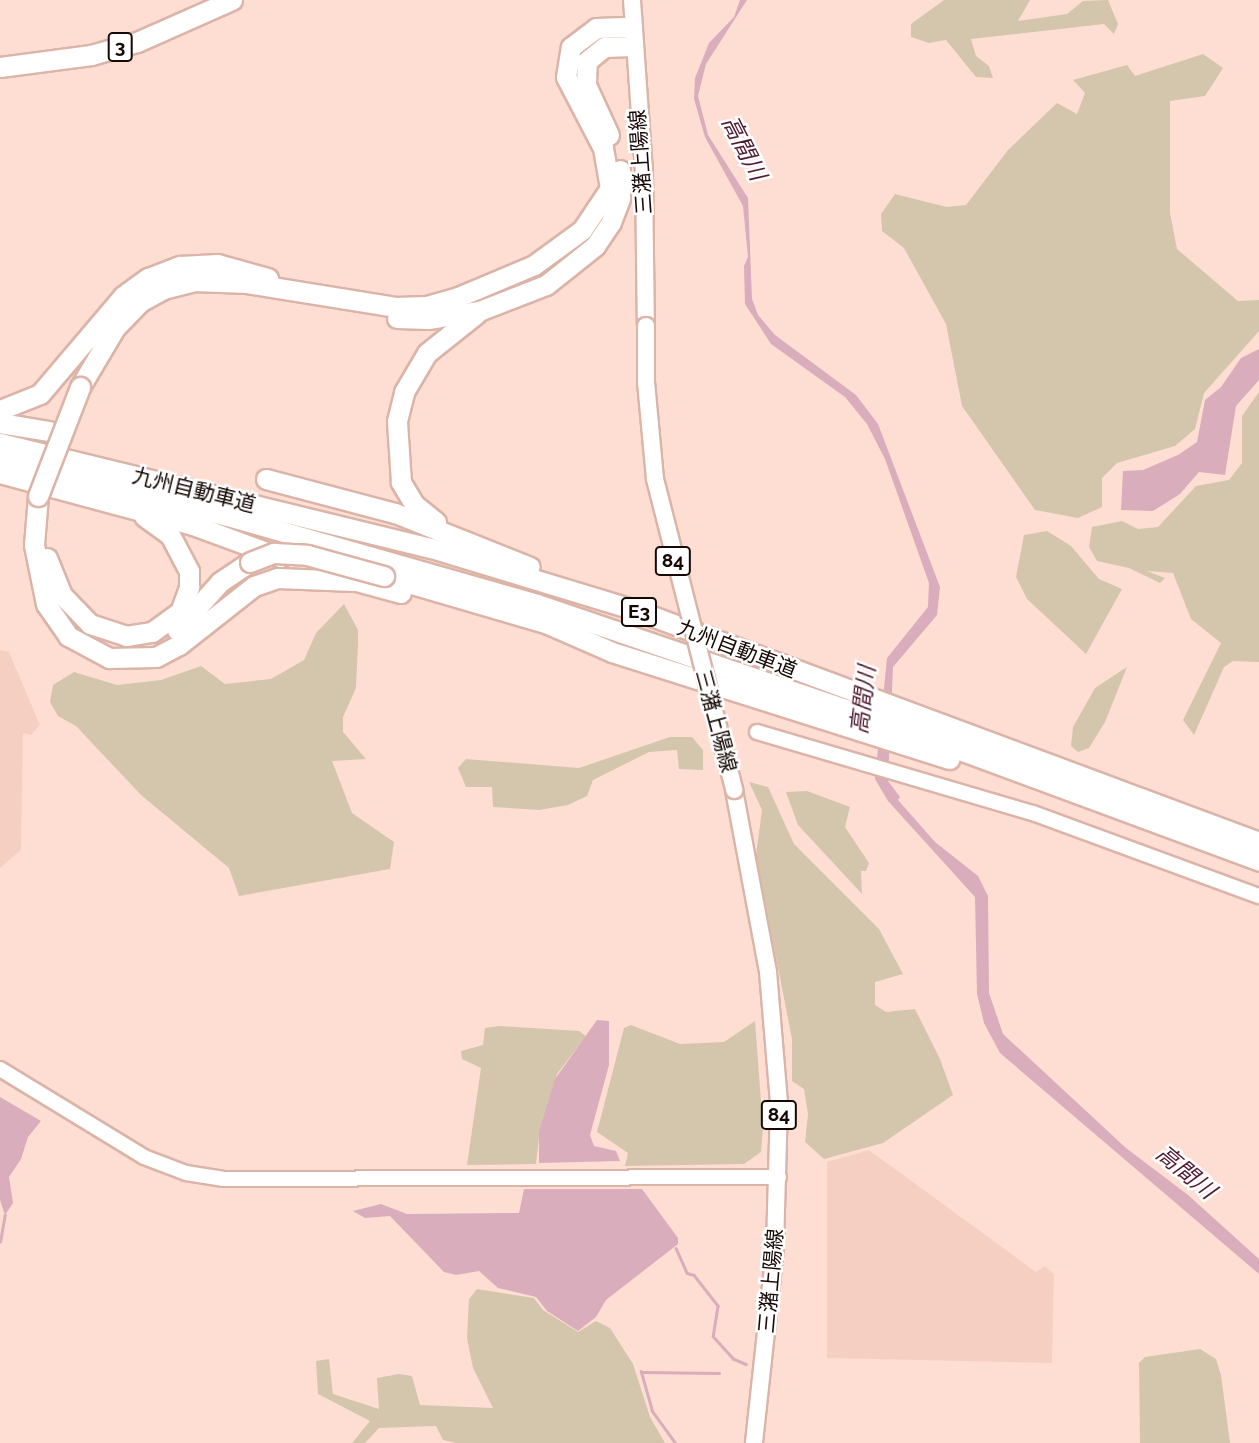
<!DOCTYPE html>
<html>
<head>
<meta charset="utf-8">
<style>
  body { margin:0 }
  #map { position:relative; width:1259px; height:1443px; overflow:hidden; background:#feded3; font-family:Raleway,"Noto Sans JP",sans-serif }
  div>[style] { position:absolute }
  .built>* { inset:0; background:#f5d0c2 }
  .green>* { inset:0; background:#d4c6ad }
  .water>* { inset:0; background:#d9adbb }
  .stream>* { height:2.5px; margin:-1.25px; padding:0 1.25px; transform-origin:1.25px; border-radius:1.25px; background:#d9adbb }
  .roads { filter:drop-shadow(2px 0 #dbb4a7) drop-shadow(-2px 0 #dbb4a7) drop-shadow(0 2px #dbb4a7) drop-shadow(0 -2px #dbb4a7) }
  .secondary>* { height:14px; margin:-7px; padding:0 7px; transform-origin:7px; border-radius:7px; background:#fff }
  .primary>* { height:16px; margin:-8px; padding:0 8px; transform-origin:8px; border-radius:8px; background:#fff }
  .highway>* { height:19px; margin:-9.5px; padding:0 9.5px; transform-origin:9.5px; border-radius:9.5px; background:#fff }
  .bridges { filter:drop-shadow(2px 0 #dbb4a7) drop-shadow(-2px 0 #dbb4a7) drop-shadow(0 2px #dbb4a7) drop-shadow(0 -2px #dbb4a7) }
  .primary-bridge>* { height:16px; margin:-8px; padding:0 8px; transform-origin:8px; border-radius:8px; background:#fff }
  .highway-bridge>* { height:19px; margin:-9.5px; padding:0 9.5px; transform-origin:9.5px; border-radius:9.5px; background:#fff }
  span { translate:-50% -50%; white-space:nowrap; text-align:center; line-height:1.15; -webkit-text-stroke:5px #fff; paint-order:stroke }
  .shield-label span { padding:2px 5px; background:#fff; border:2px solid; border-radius:5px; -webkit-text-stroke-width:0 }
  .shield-label { font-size:19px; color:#150805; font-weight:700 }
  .street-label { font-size:21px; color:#150805 }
  .water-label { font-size:23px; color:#501b30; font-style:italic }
</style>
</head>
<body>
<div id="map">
  <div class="built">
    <i style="clip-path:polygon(0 650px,9px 652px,40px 725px,31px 735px,23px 733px,21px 850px,0 868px)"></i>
    <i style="clip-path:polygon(869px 1150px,1036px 1272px,1045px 1266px,1054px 1274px,1052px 1363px,827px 1358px,827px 1162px)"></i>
  </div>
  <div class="green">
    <i style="clip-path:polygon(944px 0,1030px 0,1018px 21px,1067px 14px,1083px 1px,1108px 0,1118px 24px,1114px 34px,1104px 24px,971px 39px,976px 56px,989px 66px,993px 78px,976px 77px,946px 40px,929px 43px,911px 37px,911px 24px)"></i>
    <i style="clip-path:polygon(1203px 54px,1223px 68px,1205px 96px,1170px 101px,1170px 213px,1177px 249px,1238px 301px,1259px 300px,1259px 331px,1204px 393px,1195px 429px,1175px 446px,1117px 463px,1102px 478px,1102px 507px,1078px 518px,1035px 510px,962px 406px,946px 324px,904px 248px,882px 231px,881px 214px,895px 194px,947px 207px,966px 205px,1008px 150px,1057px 103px,1077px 114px,1085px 93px,1073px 80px,1127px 65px,1135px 76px)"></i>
    <i style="clip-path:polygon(1259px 392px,1259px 662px,1233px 661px,1224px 667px,1194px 735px,1183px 720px,1221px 643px,1191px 619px,1173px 573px,1147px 571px,1165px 578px,1160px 583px,1129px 568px,1097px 561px,1089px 547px,1092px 527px,1122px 521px,1138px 529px,1158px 527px,1196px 486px,1229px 480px,1242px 463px,1242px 416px)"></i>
    <i style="clip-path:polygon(1047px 531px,1071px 546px,1099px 579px,1122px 589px,1086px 654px,1027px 599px,1016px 577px,1024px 535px)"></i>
    <i style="clip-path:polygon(344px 604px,358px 630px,358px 643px,356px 688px,343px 717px,343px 732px,366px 759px,332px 761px,352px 813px,394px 842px,390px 869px,239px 896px,229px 868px,141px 795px,76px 726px,58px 716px,50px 702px,53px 685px,74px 672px,117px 685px,161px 680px,201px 666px,225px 684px,271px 679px,304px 660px,316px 633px)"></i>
    <i style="clip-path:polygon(1127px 667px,1105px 722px,1089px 748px,1078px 752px,1071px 746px,1073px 727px,1095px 688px)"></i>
    <i style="clip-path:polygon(670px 737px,692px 737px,703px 750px,703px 770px,679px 769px,677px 750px,649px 752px,593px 780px,587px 796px,568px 805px,539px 810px,493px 807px,492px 787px,466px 787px,458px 768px,466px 759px,579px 768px)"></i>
    <i style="clip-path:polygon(749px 782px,768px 787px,794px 844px,879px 929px,903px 974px,875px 982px,875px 1005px,886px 1012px,915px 1009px,940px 1059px,953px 1095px,883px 1143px,824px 1159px,805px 1142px,808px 1114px,804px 1089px,792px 1081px,792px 1039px,756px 855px,762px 810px)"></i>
    <i style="clip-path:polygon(807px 791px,850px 807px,845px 827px,869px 863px,866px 871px,861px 871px,862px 894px,798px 825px,786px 792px)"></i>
    <i style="clip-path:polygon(755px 1021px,763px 1128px,761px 1152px,744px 1164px,625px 1166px,628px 1153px,597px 1132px,624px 1028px,631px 1025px,680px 1044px,724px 1042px)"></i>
    <i style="clip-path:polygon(499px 1026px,579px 1031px,586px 1036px,557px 1074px,540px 1128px,536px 1164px,467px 1165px,481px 1068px,462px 1059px,461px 1051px,483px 1045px,485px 1028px)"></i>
    <i style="clip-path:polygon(477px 1289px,534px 1298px,543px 1310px,578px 1332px,596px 1321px,610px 1328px,633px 1364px,650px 1417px,665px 1443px,456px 1443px,443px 1440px,436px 1426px,379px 1428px,365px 1443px,352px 1443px,370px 1421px,318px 1394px,316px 1361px,329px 1359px,333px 1394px,379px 1409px,377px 1378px,399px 1374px,412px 1376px,420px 1405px,493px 1408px,473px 1368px,467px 1338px,469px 1299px)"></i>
    <i style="clip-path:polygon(1200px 1349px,1216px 1359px,1221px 1375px,1230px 1443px,1140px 1443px,1139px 1363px,1145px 1357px)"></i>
  </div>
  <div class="water">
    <i style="clip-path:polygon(740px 0,747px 0,706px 64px,698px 96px,708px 135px,748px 198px,752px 299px,758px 315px,775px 335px,856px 395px,878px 424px,940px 587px,937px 615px,893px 667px,888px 781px,900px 797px,898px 800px,935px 842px,978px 876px,988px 896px,989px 993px,1003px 1034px,1126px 1148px,1188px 1195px,1259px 1259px,1259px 1274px,1000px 1053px,984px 1023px,977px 994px,975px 897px,888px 801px,875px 779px,887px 658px,928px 607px,929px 583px,885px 459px,867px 424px,845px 397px,771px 344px,745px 304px,744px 266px,748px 257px,743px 206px,705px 137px,694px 99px,695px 78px,709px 43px,734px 17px)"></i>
    <i style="clip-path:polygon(1259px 349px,1259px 380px,1236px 406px,1225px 475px,1199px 472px,1180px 494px,1153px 511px,1121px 510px,1123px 471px,1143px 470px,1178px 455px,1197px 442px,1205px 400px,1221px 387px,1241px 358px)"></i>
    <i style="clip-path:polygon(597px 1020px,609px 1021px,609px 1065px,590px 1135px,594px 1146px,616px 1151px,620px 1161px,539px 1163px,539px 1131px,555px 1079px)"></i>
    <i style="clip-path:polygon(0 1097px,41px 1121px,28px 1137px,21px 1159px,9px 1177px,13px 1203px,5px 1215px,0 1200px)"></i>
    <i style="clip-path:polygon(524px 1189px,642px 1189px,678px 1238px,678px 1244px,606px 1300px,596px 1317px,578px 1331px,547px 1311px,536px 1297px,498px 1288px,479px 1271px,456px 1275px,444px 1272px,390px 1216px,365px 1218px,353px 1211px,381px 1204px,407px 1214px,519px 1213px)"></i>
  </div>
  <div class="stream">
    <i style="left:0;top:1242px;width:27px;rotate:-80deg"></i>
    <i style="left:676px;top:1248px;width:27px;rotate:66deg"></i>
    <i style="left:687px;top:1273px;width:7px;rotate:16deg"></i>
    <i style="left:694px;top:1275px;width:39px;rotate:52deg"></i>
    <i style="left:718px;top:1306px;width:30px;rotate:99deg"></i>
    <i style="left:713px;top:1336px;width:31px;rotate:48deg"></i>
    <i style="left:734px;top:1359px;width:13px;rotate:23deg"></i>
    <i style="left:675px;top:1443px;width:39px;rotate:-126deg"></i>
    <i style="left:652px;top:1411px;width:41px;rotate:-105.8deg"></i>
    <i style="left:641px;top:1372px;width:78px;rotate:0.7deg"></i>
  </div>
  <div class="roads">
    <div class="secondary">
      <i style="left:757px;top:732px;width:288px;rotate:16.4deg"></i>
      <i style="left:1033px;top:813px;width:241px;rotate:20.2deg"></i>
      <i style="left:0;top:1069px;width:169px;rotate:31.4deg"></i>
      <i style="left:144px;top:1157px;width:45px;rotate:20.9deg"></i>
      <i style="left:186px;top:1173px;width:37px;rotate:9deg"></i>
      <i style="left:223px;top:1179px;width:556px;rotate:-0.21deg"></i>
    </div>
    <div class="primary">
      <i style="left:632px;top:0;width:172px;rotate:86deg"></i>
      <i style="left:644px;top:172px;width:154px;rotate:89.3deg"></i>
      <i style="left:734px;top:790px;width:185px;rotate:79.4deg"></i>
      <i style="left:768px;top:972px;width:131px;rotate:85.2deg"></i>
      <i style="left:779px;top:1103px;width:146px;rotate:91.6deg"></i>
      <i style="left:775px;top:1249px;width:195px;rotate:96.2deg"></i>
    </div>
    <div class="highway">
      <i style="left:0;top:67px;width:92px;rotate:-7.5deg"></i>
      <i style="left:91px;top:55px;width:48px;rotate:-15.8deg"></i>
      <i style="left:137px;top:42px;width:104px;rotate:-23.9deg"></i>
      <i style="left:609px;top:135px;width:55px;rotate:-114.7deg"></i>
      <i style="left:586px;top:85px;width:24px;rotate:-88deg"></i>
      <i style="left:587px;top:61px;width:22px;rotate:-39deg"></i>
      <i style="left:604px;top:47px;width:29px;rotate:-2deg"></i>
      <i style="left:397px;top:318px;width:31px;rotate:2deg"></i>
      <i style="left:428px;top:319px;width:52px;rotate:-8.9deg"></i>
      <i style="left:479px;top:311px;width:72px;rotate:-21.2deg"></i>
      <i style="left:546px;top:285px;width:63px;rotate:-38.5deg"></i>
      <i style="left:595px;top:246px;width:29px;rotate:-56deg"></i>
      <i style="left:611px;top:222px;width:26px;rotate:-69deg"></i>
      <i style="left:620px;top:198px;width:28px;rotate:-90deg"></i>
      <i style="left:80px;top:387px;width:69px;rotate:-59.3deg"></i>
      <i style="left:115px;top:328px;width:36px;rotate:-46deg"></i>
      <i style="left:140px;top:302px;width:26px;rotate:-29deg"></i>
      <i style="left:163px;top:289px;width:32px;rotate:-14deg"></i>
      <i style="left:194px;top:281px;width:53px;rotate:2.2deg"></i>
      <i style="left:247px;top:283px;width:150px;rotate:9.2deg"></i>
      <i style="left:395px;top:307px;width:32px;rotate:-2deg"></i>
      <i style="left:427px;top:306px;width:32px;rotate:-16deg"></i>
      <i style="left:458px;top:297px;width:82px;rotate:-22.8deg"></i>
      <i style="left:534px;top:265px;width:59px;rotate:-36.1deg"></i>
      <i style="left:582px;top:230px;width:50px;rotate:-56.3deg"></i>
      <i style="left:610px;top:188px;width:41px;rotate:-99.9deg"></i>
      <i style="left:603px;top:148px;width:80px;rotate:-117.5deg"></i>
      <i style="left:566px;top:77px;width:30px;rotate:-81deg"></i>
      <i style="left:571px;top:47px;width:31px;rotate:-37deg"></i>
      <i style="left:596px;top:28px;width:36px;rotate:-2deg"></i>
      <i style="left:0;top:410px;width:43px;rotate:-21.8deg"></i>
      <i style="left:40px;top:394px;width:128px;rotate:-49.7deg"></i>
      <i style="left:123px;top:296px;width:31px;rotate:-36deg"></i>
      <i style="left:148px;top:278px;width:34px;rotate:-21deg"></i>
      <i style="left:180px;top:266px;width:37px;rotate:-3deg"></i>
      <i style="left:217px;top:264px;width:53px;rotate:15.4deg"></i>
      <i style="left:0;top:423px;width:50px;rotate:9.3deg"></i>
      <i style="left:0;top:443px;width:444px;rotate:13.7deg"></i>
      <i style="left:431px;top:548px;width:220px;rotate:16.9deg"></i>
      <i style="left:641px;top:612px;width:659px;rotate:20.41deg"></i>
      <i style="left:0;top:461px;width:235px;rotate:13.6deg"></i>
      <i style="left:228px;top:516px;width:321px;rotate:15.9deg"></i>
      <i style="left:537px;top:604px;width:378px;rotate:18.8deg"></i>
      <i style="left:895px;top:726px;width:388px;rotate:20.3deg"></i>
      <i style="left:0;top:473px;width:200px;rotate:15.1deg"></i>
      <i style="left:193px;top:525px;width:93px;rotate:20.2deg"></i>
      <i style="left:266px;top:479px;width:133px;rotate:14.8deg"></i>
      <i style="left:395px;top:513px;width:145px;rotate:21.8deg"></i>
      <i style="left:38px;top:496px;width:49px;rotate:94.7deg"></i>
      <i style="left:34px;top:545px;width:60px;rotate:78.5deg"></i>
      <i style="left:46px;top:604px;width:39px;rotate:55deg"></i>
      <i style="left:68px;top:636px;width:47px;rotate:28.2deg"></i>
      <i style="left:109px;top:658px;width:47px;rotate:-1.2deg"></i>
      <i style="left:156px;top:657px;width:26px;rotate:-28deg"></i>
      <i style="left:179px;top:645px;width:95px;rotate:-38.2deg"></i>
      <i style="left:254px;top:586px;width:24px;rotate:-19deg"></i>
      <i style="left:277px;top:578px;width:77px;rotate:2.2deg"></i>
      <i style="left:436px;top:522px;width:28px;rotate:-141deg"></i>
      <i style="left:414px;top:504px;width:26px;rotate:-121deg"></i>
      <i style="left:401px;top:482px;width:61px;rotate:-93.8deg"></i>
      <i style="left:397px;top:421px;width:30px;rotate:-76deg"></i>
      <i style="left:404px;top:392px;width:45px;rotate:-59.5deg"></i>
      <i style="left:427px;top:353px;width:63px;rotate:-38.5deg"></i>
      <i style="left:47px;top:558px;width:40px;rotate:68deg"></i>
      <i style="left:62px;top:595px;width:40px;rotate:46deg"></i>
      <i style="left:90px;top:624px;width:38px;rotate:18deg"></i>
      <i style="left:126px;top:636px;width:26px;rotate:-9deg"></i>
      <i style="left:152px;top:632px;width:34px;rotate:-36deg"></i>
      <i style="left:180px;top:612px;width:27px;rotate:-70deg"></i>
      <i style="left:189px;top:587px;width:16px;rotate:-90deg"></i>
      <i style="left:189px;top:571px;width:41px;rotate:-117.8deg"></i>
      <i style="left:170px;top:535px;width:32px;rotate:-144deg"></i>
      <i style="left:384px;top:576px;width:171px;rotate:16.3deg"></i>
      <i style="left:548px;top:624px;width:70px;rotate:23.6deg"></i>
      <i style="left:612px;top:652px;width:354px;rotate:17.6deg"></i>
      <i style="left:342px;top:577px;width:61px;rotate:15.2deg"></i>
      <i style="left:177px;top:630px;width:64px;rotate:-48.1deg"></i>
      <i style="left:220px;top:582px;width:36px;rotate:-34deg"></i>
    </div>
  </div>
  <div class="bridges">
    <div class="primary-bridge">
      <i style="left:646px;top:326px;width:56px;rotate:90deg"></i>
      <i style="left:646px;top:382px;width:97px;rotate:84.7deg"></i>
      <i style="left:655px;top:479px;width:321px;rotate:75.7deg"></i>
    </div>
    <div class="highway-bridge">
      <i style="left:38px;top:496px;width:117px;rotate:-68.9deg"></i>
      <i style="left:250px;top:562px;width:26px;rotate:-21deg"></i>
      <i style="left:274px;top:553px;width:33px;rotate:3deg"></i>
      <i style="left:307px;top:555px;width:80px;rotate:15.3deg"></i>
    </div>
  </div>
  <div class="shield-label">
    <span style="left:120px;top:47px">3</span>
    <span style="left:673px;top:561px">84</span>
    <span style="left:639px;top:612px">E3</span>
    <span style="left:779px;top:1115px">84</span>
  </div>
  <div class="street-label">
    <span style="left:641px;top:162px;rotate:-94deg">三潴上陽線</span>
    <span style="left:194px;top:490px;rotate:14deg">九州自動車道</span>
    <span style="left:737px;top:649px;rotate:21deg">九州自動車道</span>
    <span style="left:716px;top:721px;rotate:75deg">三潴上陽線</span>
    <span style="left:771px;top:1281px;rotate:-85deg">三潴上陽線</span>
  </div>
  <div class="water-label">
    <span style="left:744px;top:148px;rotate:63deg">高間川</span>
    <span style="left:863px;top:700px;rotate:-83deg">高間川</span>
    <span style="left:1186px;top:1172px;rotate:40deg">高間川</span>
  </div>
</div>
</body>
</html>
